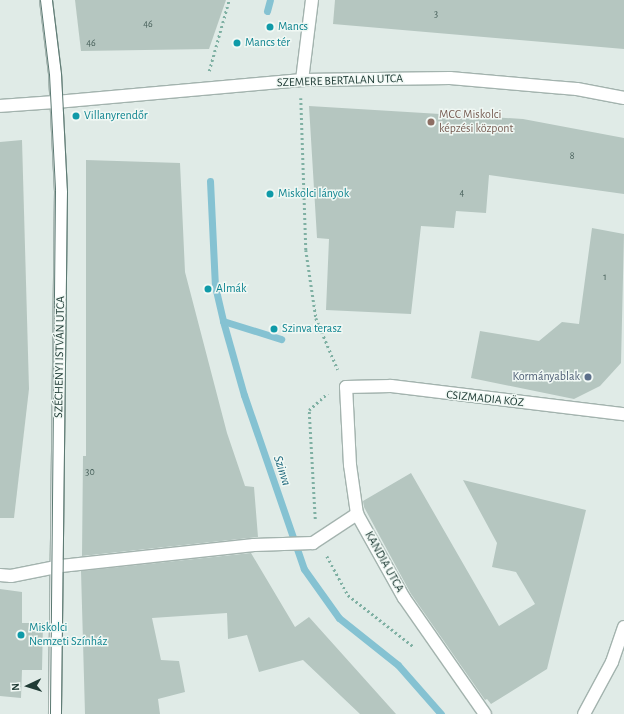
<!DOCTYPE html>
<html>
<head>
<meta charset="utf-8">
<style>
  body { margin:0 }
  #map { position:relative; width:624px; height:714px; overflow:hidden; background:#e0ebe7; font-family:"Alegreya Sans",sans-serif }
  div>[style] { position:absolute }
  .stream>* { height:7px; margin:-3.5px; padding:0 3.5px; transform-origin:3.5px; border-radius:3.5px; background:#85c2d2 }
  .building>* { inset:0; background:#b5c6c0 }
  .path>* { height:2.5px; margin-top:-1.25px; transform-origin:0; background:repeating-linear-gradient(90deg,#7fb0a3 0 2px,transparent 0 5px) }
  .roads { filter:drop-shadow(1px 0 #a3b3ae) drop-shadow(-1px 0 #a3b3ae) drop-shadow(0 1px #a3b3ae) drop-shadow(0 -1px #a3b3ae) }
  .pedestrian>* { height:12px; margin:-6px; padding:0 6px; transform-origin:6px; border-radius:6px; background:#fff }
  .minor>* { height:12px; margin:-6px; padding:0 6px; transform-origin:6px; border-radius:6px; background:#fff }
  .tertiary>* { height:12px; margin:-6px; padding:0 6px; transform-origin:6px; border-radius:6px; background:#fff }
  .tram>* { height:1px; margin:-0.5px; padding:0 0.5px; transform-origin:0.5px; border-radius:0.5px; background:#5a7871 }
  .dots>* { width:11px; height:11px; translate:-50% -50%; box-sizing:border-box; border:2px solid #f0f8f4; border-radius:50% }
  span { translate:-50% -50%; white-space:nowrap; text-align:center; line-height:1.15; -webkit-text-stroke:3px #f0f8f4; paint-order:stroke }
  .number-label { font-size:10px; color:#455e58 }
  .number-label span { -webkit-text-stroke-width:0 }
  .culture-label { font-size:12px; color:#0d838f }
  .left { translate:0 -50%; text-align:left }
  .street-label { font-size:12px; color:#203c36 }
  .education-label { font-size:12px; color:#785e54 }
  .service-label { font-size:12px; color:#4e5e75 }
  .right { translate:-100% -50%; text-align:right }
  .water-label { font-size:13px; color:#196479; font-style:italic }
  .north { position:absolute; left:8px; top:666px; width:40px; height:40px; -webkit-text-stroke:3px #f0f8f4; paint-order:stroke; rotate:266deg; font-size:11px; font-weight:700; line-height:16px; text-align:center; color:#203c36 }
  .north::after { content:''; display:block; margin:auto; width:14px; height:18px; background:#203c36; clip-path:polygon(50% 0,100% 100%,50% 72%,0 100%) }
</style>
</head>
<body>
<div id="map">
  <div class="stream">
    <i style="left:267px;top:11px;width:11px;rotate:-75deg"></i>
    <i style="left:210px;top:181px;width:105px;rotate:87.3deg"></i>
    <i style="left:215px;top:286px;width:36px;rotate:77deg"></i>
    <i style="left:223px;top:321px;width:77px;rotate:74.2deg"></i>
    <i style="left:244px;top:395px;width:184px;rotate:71deg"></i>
    <i style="left:304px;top:569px;width:60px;rotate:54.5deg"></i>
    <i style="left:339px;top:618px;width:75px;rotate:38.5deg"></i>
    <i style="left:398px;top:665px;width:65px;rotate:48.7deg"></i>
    <i style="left:223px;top:321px;width:61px;rotate:17.2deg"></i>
  </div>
  <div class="building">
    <i style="clip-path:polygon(75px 0,226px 0,209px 49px,81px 51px)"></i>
    <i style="clip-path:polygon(335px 0,624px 0,624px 49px,333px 24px)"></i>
    <i style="clip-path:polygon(309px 106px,523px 119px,624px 138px,624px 194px,489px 175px,486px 213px,456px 211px,454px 228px,421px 226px,411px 314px,326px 310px,329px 239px,317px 238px)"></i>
    <i style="clip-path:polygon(22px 140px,29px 389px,14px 518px,0 518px,0 142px)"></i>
    <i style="clip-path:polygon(86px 160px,180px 163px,185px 272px,227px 433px,245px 486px,254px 487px,258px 537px,82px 556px,83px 456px,86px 456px)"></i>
    <i style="clip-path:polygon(592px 228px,624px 234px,621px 363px,600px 386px,574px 399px,471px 378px,480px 331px,539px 341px,562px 322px,579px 324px)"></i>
    <i style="clip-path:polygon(411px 473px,499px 626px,535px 604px,516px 572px,492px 567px,497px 543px,463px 480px,586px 510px,547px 669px,491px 704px,487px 699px,485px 700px,411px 594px,364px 507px,363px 501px)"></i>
    <i style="clip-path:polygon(251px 553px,295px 627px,309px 617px,396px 714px,360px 714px,303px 660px,259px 672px,247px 635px,228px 639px,227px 613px,152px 618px,161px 660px,179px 661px,185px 692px,158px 699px,160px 714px,85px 714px,81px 571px)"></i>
    <i style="clip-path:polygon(0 589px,22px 592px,22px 623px,43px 623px,42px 670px,22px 670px,21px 698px,0 696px)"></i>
  </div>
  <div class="path">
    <i style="left:209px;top:71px;width:74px;rotate:-74.3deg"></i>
    <i style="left:301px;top:98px;width:152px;rotate:88.1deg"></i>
    <i style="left:306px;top:250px;width:69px;rotate:81.6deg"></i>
    <i style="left:316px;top:318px;width:56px;rotate:67.1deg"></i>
    <i style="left:315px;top:519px;width:109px;rotate:-93.2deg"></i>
    <i style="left:309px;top:410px;width:25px;rotate:-42deg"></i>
    <i style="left:327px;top:556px;width:44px;rotate:61.7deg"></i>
    <i style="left:348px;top:595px;width:84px;rotate:38.2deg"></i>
  </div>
  <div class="roads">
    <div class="pedestrian">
      <i style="left:46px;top:0;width:74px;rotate:83deg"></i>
      <i style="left:55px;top:73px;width:118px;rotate:87.1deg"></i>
      <i style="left:61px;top:191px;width:523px;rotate:90.66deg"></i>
      <i style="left:0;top:106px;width:56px;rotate:-4.1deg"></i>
      <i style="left:0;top:575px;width:11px;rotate:5deg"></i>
      <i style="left:11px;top:576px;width:51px;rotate:-11.3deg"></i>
      <i style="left:61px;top:566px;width:194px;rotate:-6.2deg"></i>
      <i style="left:254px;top:545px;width:59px;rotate:-1.9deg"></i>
      <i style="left:313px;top:543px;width:53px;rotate:-33.4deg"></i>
    </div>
    <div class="minor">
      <i style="left:302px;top:80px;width:81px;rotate:-82.9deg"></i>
      <i style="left:56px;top:102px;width:247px;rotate:-5.1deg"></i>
      <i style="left:302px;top:80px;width:148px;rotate:-0.8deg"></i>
      <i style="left:450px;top:78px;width:127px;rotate:5deg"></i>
      <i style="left:577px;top:89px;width:48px;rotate:10.8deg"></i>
      <i style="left:485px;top:714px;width:141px;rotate:-124.9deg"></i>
      <i style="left:404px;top:598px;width:96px;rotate:-119.2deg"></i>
      <i style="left:357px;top:514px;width:49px;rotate:-98.1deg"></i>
      <i style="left:350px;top:465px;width:78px;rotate:-92.9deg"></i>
      <i style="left:346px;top:387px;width:45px;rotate:-1.3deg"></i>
      <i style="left:391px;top:386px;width:235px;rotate:6.9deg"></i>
    </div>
    <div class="tertiary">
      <i style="left:584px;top:714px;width:59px;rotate:-61.7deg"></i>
      <i style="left:612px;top:662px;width:37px;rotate:-71deg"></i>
    </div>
  </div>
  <div class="tram">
    <i style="left:40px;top:0;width:75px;rotate:83.1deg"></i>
    <i style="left:49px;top:74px;width:116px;rotate:87deg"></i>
    <i style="left:55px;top:190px;width:524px;rotate:90.55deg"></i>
    <i style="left:52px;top:0;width:74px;rotate:83deg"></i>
    <i style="left:61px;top:73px;width:118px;rotate:87.1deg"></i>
    <i style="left:67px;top:191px;width:523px;rotate:90.66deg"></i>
  </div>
  <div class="dots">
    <i style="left:270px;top:27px;background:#0f9aa8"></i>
    <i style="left:237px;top:43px;background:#0f9aa8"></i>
    <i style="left:76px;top:116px;background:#0f9aa8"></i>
    <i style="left:431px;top:122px;background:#8d6e63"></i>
    <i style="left:270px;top:194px;background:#0f9aa8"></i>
    <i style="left:208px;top:289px;background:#0f9aa8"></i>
    <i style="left:274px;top:329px;background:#0f9aa8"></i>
    <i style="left:588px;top:377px;background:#5c6f8a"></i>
    <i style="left:21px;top:635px;background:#0f9aa8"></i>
  </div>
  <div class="number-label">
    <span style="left:436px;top:15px">3</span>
    <span style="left:148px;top:25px">46</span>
    <span style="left:91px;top:44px">46</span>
    <span style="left:572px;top:157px">8</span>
    <span style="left:462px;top:194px">4</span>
    <span style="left:605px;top:278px">1</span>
    <span style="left:90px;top:473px">30</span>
  </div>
  <div class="culture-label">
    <span class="left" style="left:278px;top:27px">Mancs</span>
    <span class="left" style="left:245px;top:43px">Mancs tér</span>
    <span class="left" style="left:84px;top:116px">Villanyrendőr</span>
    <span class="left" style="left:278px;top:194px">Miskolci lányok</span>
    <span class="left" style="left:216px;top:289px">Almák</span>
    <span class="left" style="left:282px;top:329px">Szinva terasz</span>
    <span class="left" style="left:29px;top:635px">Miskolci<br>Nemzeti Színház</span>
  </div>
  <div class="street-label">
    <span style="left:340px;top:81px;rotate:-2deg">SZEMERE BERTALAN UTCA</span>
    <span style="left:60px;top:357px;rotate:-89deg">SZÉCHENYI ISTVÁN UTCA</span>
    <span style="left:485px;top:399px;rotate:6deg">CSIZMADIA KÖZ</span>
    <span style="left:384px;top:562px;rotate:61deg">KANDIA UTCA</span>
  </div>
  <div class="education-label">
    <span class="left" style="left:439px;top:122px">MCC Miskolci<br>képzési központ</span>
  </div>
  <div class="service-label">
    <span class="right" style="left:580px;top:377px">Kormányablak</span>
  </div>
  <div class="water-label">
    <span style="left:281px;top:471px;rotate:72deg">Szinva</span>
  </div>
  <div class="north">N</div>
</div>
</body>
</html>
